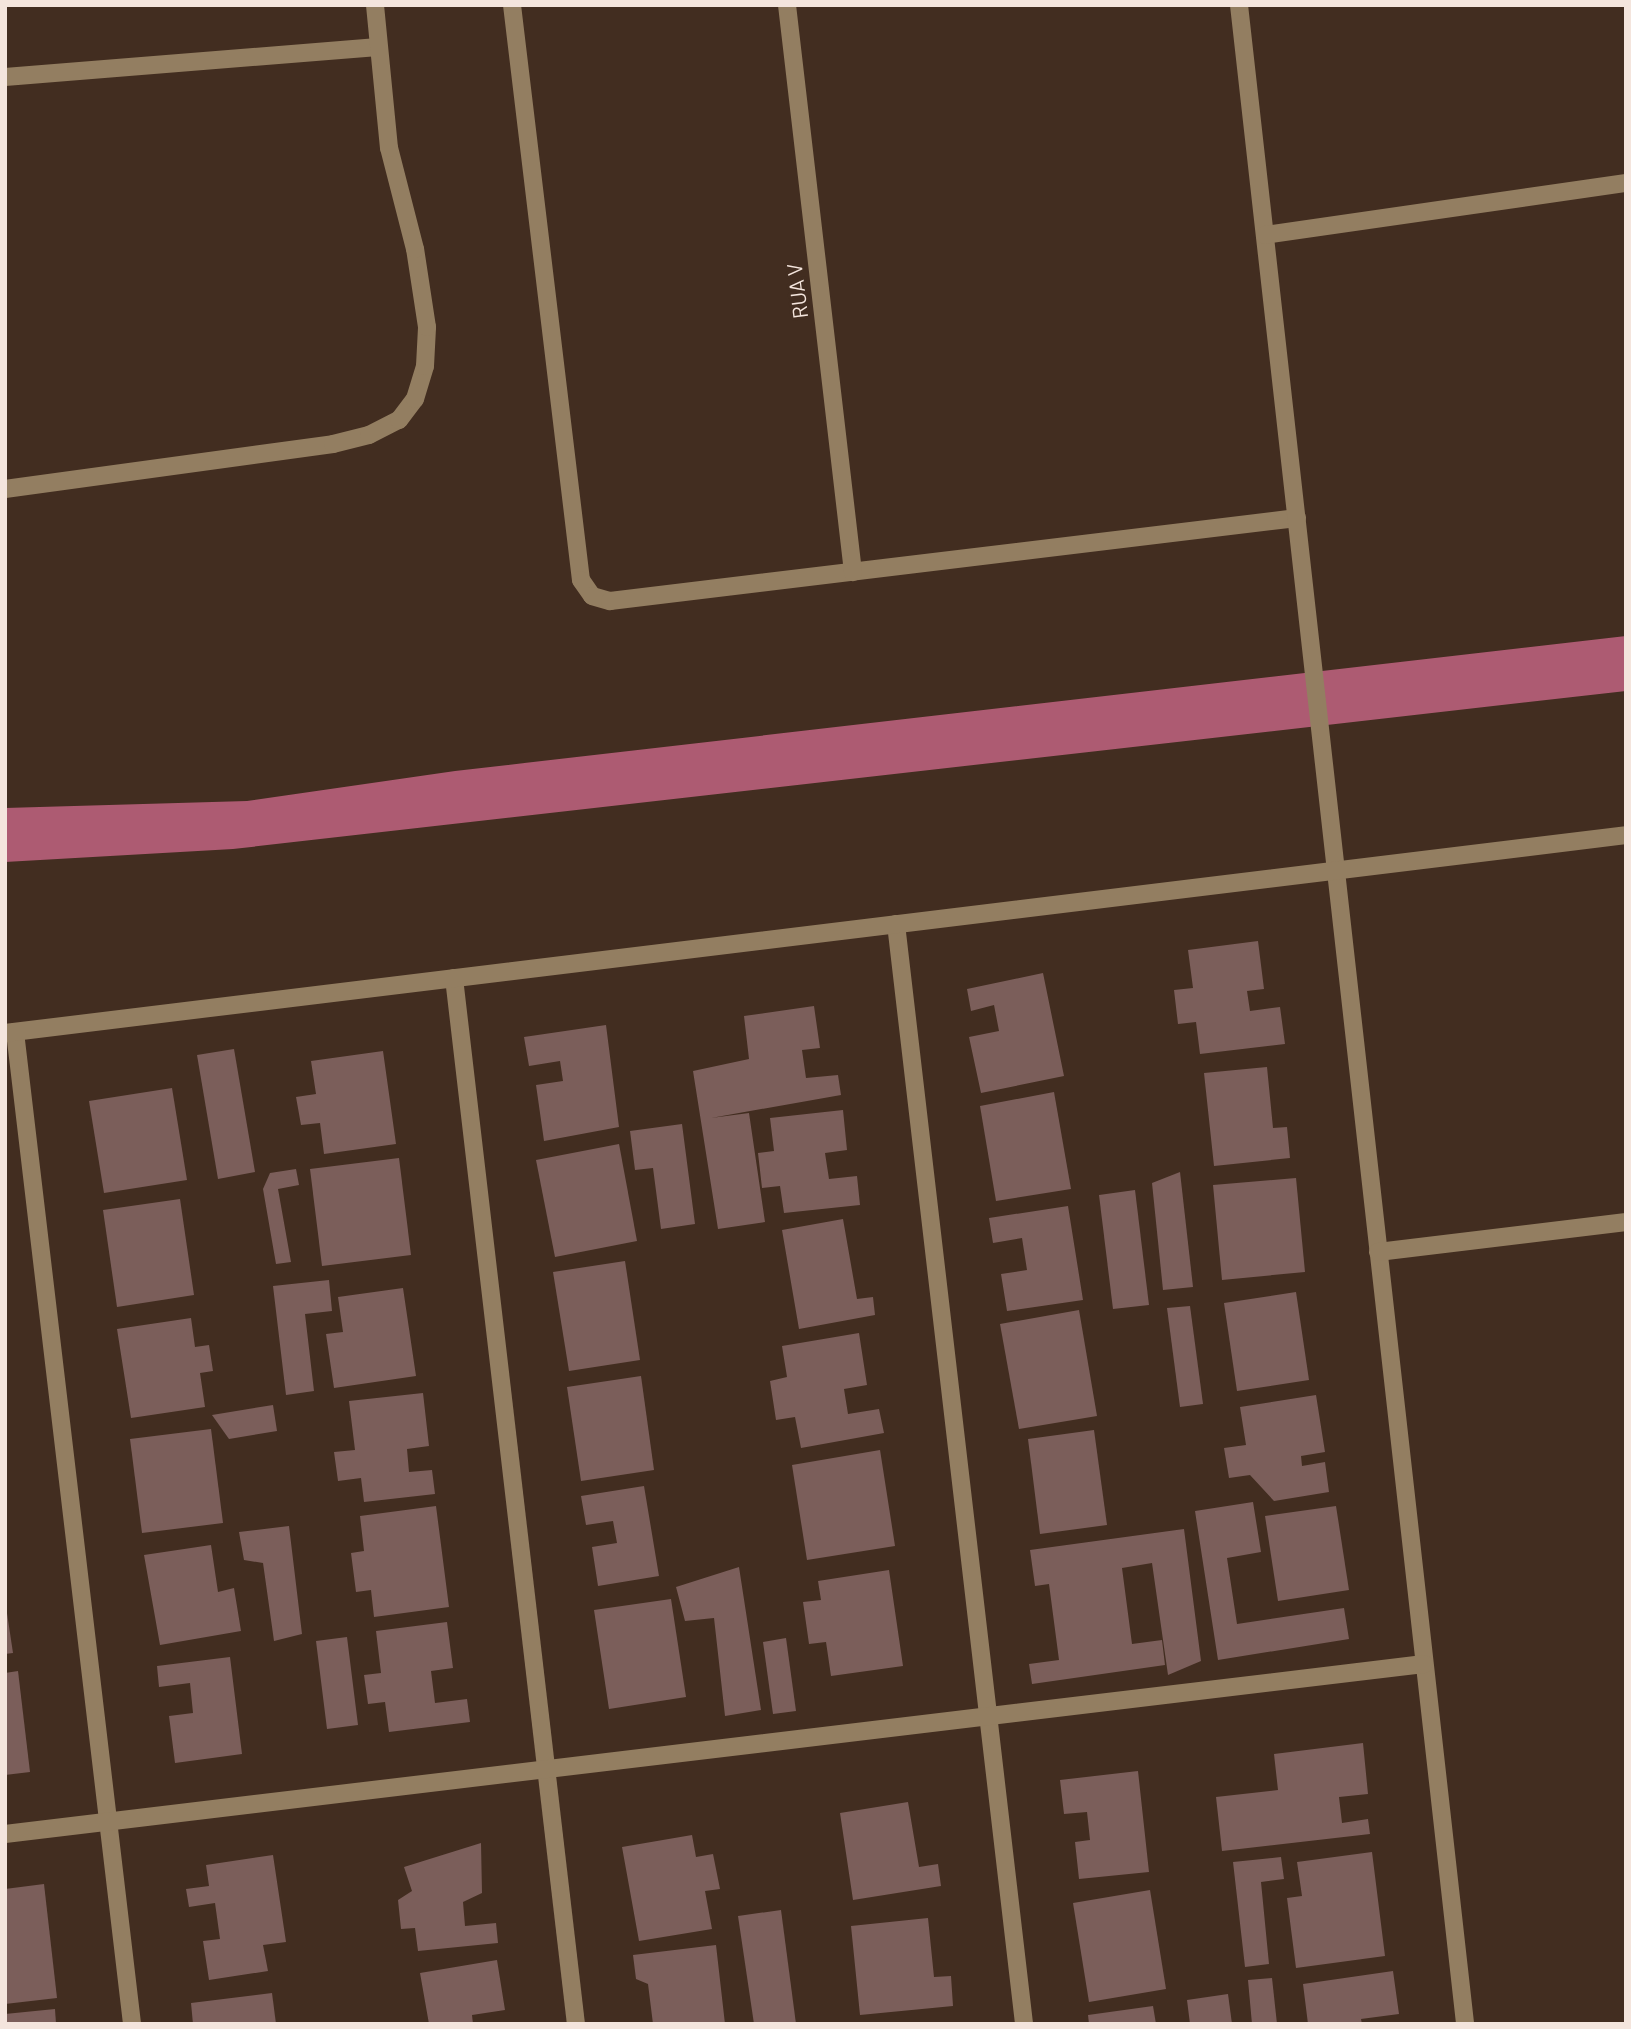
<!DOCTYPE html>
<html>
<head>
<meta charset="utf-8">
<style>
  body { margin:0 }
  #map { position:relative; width:1631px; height:2029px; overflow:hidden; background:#422d20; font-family:Barlow,sans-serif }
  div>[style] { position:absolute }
  .water>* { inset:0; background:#ad5b72 }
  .building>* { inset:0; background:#7b5e5a }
  .minor>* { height:18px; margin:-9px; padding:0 9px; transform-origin:9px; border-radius:9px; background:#937e61 }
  span { translate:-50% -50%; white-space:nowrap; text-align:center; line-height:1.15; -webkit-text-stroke:6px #422d20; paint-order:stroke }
  .street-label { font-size:21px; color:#f4e5dd }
  .frame { position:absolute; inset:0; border:7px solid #f4e5dd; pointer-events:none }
</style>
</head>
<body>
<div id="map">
  <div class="water">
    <i style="clip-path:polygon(1626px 636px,1626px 691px,233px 849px,5px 862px,5px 808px,247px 801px,455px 771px)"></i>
  </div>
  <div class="building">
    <i style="clip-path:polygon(1258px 941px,1264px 989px,1247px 991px,1250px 1011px,1280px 1007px,1285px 1044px,1200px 1054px,1196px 1022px,1178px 1024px,1174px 990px,1193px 988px,1188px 950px)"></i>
    <i style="clip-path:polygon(1043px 973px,1064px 1076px,981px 1093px,969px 1037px,999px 1031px,994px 1005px,971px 1011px,967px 989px)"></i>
    <i style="clip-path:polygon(814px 1006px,820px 1048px,802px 1050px,806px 1078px,838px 1075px,841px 1095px,711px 1118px,749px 1113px,765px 1222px,718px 1229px,693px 1071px,749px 1059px,744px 1016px)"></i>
    <i style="clip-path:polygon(606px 1025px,619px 1127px,544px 1141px,536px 1085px,563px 1081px,560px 1061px,529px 1066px,524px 1037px)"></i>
    <i style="clip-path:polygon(234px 1049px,255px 1172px,218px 1179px,197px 1055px)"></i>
    <i style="clip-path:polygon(383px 1051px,396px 1144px,324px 1154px,320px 1123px,301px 1125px,296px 1097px,316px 1094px,311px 1061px)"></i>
    <i style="clip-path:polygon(1267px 1067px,1273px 1128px,1287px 1127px,1290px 1158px,1214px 1166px,1204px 1073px)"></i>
    <i style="clip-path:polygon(172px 1088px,187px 1180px,104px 1193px,89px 1101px)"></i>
    <i style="clip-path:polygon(1054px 1092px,1071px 1189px,996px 1201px,980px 1106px)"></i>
    <i style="clip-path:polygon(843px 1110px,847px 1150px,825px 1153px,829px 1179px,857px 1176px,860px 1205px,784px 1213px,780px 1186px,762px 1188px,758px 1153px,774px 1151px,770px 1118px)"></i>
    <i style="clip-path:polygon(682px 1124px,695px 1224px,661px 1229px,653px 1168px,635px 1170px,630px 1131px)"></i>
    <i style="clip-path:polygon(619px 1144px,637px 1241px,555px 1257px,536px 1160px)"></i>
    <i style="clip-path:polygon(399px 1158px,411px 1255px,322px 1266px,310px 1169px)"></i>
    <i style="clip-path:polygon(296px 1169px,299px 1185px,278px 1189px,291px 1262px,276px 1264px,263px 1189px,270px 1173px)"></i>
    <i style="clip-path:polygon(1180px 1172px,1193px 1287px,1163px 1290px,1152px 1183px)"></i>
    <i style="clip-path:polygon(1296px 1178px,1305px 1272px,1222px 1280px,1213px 1185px)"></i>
    <i style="clip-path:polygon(1135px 1190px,1149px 1305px,1113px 1309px,1099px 1195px)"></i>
    <i style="clip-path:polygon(180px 1199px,194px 1295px,117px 1307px,103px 1210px)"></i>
    <i style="clip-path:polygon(1068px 1206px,1083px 1300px,1007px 1311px,1001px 1274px,1027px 1270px,1022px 1238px,993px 1243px,989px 1218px)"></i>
    <i style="clip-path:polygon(843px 1219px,857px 1299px,873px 1297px,875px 1315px,799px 1329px,782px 1230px)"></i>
    <i style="clip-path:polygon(625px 1261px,640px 1360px,569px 1371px,553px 1272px)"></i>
    <i style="clip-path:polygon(329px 1280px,332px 1311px,305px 1314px,314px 1391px,286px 1395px,273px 1286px)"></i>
    <i style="clip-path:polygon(403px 1288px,416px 1376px,334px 1388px,326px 1334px,343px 1332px,338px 1297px)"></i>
    <i style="clip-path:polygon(1296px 1292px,1309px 1380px,1237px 1391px,1224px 1303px)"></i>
    <i style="clip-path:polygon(1190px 1306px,1203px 1404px,1180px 1407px,1167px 1308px)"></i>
    <i style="clip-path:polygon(1079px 1310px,1097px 1416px,1019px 1429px,1000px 1324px)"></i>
    <i style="clip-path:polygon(191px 1318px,195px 1347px,209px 1345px,213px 1371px,200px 1373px,205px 1407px,131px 1418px,117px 1329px)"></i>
    <i style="clip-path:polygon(859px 1333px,867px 1385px,844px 1389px,848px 1414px,879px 1409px,884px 1433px,801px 1448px,795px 1417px,776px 1420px,770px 1381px,787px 1377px,782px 1346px)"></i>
    <i style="clip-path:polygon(641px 1376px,654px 1470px,581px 1481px,567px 1387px)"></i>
    <i style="clip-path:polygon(423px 1393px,429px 1446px,407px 1449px,409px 1472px,432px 1470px,435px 1494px,364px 1502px,361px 1478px,338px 1481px,334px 1452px,355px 1450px,349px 1401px)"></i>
    <i style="clip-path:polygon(1316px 1395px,1325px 1452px,1301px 1456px,1302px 1466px,1325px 1462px,1329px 1492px,1274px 1501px,1250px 1475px,1229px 1478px,1224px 1448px,1246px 1445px,1240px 1407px)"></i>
    <i style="clip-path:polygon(273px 1405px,277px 1431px,229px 1439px,212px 1415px)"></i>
    <i style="clip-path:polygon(211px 1429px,223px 1523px,142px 1533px,130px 1439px)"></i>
    <i style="clip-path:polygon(1094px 1430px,1107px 1525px,1040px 1534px,1028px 1439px)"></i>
    <i style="clip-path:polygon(880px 1450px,895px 1546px,807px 1560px,792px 1465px)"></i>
    <i style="clip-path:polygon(644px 1486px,659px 1576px,598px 1586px,592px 1547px,617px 1543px,613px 1521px,586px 1525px,581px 1496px)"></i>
    <i style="clip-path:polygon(1253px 1502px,1261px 1552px,1227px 1558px,1237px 1624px,1344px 1608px,1349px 1639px,1218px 1660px,1195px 1511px)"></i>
    <i style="clip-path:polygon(436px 1506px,449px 1607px,374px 1617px,371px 1590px,356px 1592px,351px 1553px,364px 1551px,360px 1516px)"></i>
    <i style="clip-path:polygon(1336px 1506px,1349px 1590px,1278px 1601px,1265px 1516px)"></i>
    <i style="clip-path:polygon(289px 1526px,302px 1634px,274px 1641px,263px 1563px,244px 1560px,239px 1532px)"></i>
    <i style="clip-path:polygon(1184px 1529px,1201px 1661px,1168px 1675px,1152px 1563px,1122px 1568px,1132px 1644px,1162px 1640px,1165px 1665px,1032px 1684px,1029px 1664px,1059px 1660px,1049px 1584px,1035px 1586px,1030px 1550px)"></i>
    <i style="clip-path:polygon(211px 1545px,218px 1592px,234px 1588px,241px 1631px,160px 1645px,144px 1555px)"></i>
    <i style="clip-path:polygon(739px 1567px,761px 1710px,725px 1716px,714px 1618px,685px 1621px,676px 1587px)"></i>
    <i style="clip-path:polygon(889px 1570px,903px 1666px,831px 1676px,826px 1642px,809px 1644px,803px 1602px,821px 1600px,818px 1581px)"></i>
    <i style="clip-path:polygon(671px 1599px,686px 1697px,609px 1709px,594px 1610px)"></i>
    <i style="clip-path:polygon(5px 1600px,13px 1653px,5px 1654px)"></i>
    <i style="clip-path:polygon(447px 1622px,453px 1668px,431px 1671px,435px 1703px,467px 1699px,470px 1722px,389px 1732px,385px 1702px,368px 1704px,364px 1675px,381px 1673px,376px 1631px)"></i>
    <i style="clip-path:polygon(347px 1637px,358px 1725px,327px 1729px,316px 1641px)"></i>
    <i style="clip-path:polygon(786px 1638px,796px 1711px,773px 1714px,763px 1642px)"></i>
    <i style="clip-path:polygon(230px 1657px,242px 1754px,175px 1763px,169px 1716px,193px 1713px,190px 1683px,159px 1687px,157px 1666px)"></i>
    <i style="clip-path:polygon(18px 1671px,30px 1772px,5px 1775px,5px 1673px)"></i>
    <i style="clip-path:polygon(1363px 1743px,1368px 1794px,1339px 1797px,1342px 1823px,1368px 1819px,1370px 1834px,1222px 1851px,1216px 1797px,1278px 1790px,1274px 1754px)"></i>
    <i style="clip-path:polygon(1138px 1771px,1149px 1872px,1079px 1879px,1075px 1842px,1090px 1840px,1087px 1812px,1064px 1814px,1060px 1780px)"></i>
    <i style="clip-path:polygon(908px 1802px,919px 1867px,938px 1864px,941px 1886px,853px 1900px,840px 1813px)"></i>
    <i style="clip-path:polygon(692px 1835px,696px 1857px,713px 1854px,720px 1889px,705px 1891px,712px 1929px,639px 1941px,622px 1847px)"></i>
    <i style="clip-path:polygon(481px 1843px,482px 1893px,463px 1902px,465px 1926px,496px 1923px,498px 1943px,418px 1951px,415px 1928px,401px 1929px,398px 1900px,412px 1891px,404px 1867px)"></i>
    <i style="clip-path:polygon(1372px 1852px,1385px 1956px,1296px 1968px,1287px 1898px,1302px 1896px,1297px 1862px)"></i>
    <i style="clip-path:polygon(273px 1855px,286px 1942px,263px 1945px,268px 1971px,209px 1980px,203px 1941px,220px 1939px,215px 1903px,189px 1907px,186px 1889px,209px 1886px,206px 1865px)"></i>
    <i style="clip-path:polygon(1281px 1857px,1284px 1879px,1261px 1882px,1269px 1964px,1245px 1967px,1233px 1862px)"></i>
    <i style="clip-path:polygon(44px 1884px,57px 1998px,5px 2004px,5px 1889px)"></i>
    <i style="clip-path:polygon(1150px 1890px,1166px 1989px,1089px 2002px,1073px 1903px)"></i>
    <i style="clip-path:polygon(781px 1910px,796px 2024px,754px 2024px,738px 1916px)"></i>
    <i style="clip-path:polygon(928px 1918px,934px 1977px,951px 1976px,953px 2006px,860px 2015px,851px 1926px)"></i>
    <i style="clip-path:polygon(716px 1945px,725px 2024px,653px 2024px,648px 1984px,636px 1979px,633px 1955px)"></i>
    <i style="clip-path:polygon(497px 1960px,505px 2010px,472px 2015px,473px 2024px,429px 2024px,420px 1973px)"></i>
    <i style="clip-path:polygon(1393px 1971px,1399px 2014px,1361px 2019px,1362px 2024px,1308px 2024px,1303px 1984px)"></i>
    <i style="clip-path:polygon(1272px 1978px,1277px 2024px,1252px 2024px,1248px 1980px)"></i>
    <i style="clip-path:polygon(272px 1993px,276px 2024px,193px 2024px,191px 2003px)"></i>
    <i style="clip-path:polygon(1228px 1994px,1232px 2024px,1190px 2024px,1187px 2000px)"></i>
    <i style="clip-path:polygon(1153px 2006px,1156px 2024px,1089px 2024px,1088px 2015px)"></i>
    <i style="clip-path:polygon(55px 2009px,56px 2024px,5px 2024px,5px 2014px)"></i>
  </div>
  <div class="minor">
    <i style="left:512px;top:5px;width:579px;rotate:83.16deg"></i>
    <i style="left:581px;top:580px;width:19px;rotate:55deg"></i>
    <i style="left:592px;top:596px;width:19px;rotate:16deg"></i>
    <i style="left:610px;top:601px;width:692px;rotate:-6.89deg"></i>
    <i style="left:787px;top:5px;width:571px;rotate:83.36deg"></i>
    <i style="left:1239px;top:5px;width:2032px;rotate:83.61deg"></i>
    <i style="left:5px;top:77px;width:374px;rotate:-4.6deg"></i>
    <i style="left:1265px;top:235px;width:365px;rotate:-8.2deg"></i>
    <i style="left:5px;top:489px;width:331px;rotate:-7.8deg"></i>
    <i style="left:333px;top:444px;width:37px;rotate:-14deg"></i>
    <i style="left:369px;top:435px;width:34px;rotate:-27deg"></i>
    <i style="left:399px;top:420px;width:26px;rotate:-53deg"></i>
    <i style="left:415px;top:399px;width:34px;rotate:-73deg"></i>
    <i style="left:425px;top:366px;width:39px;rotate:-87deg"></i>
    <i style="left:427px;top:327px;width:79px;rotate:-98.7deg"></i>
    <i style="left:415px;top:249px;width:104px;rotate:-104.4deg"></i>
    <i style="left:389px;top:148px;width:144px;rotate:-95.6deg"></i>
    <i style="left:896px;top:924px;width:1107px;rotate:83.36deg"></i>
    <i style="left:454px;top:978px;width:1053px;rotate:83.35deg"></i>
    <i style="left:15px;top:1032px;width:999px;rotate:83.27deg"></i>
    <i style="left:5px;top:1033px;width:1633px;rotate:-6.96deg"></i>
    <i style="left:1378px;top:1252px;width:250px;rotate:-6.9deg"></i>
    <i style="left:5px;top:1834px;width:1429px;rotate:-6.83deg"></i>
  </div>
  <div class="street-label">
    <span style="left:797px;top:291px;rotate:-97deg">RUA V</span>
  </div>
  <div class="frame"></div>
</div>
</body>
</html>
